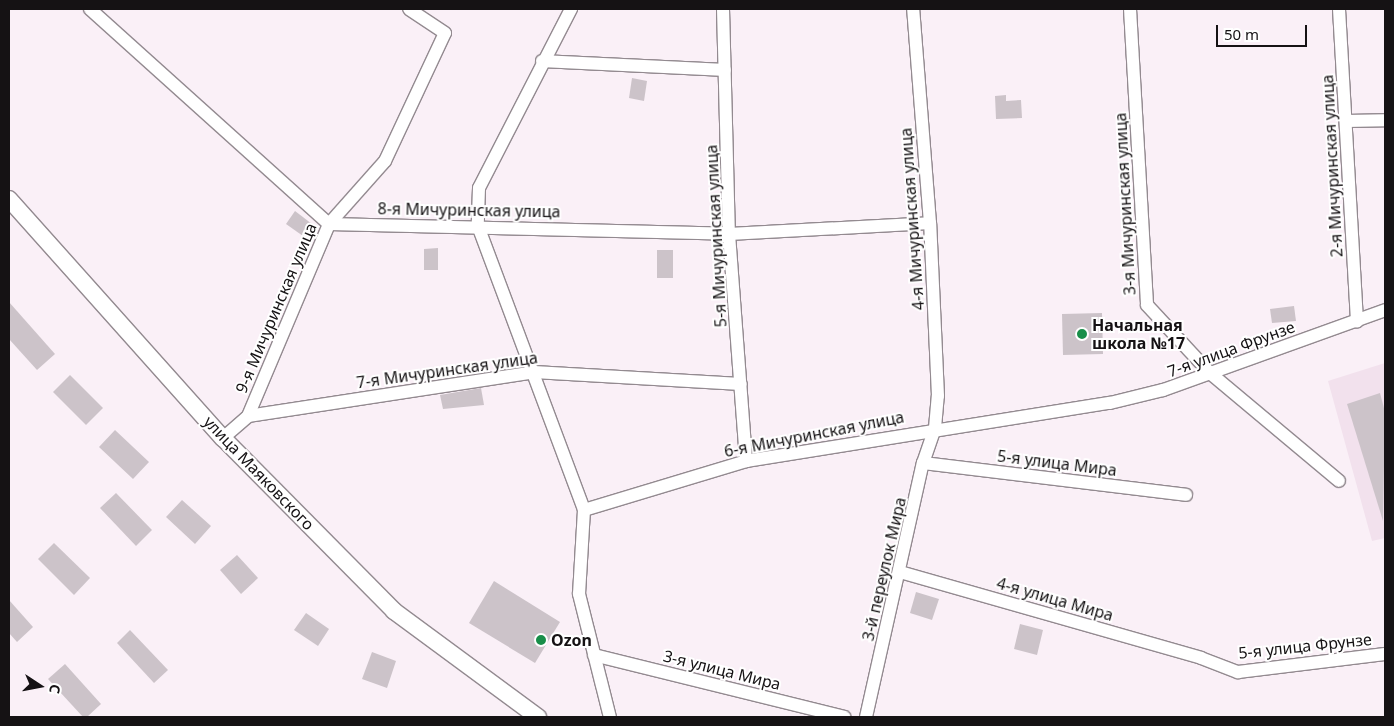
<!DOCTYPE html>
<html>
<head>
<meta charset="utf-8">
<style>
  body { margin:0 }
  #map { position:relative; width:1394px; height:726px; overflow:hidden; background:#faf0f7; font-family:"Noto Sans",sans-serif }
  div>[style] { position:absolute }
  .built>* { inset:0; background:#f2e1ed }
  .building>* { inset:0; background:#ccc3c9 }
  .roads { filter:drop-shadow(1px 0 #938a90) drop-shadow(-1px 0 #938a90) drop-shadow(0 1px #938a90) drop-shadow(0 -1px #938a90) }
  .minor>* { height:12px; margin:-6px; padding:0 6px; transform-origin:6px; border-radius:6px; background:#fff }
  .major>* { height:16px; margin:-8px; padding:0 8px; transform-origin:8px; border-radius:8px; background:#fff }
  .dots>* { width:14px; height:14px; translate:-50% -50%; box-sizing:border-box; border:2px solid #fff; border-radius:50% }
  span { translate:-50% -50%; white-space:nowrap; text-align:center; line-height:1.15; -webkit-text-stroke:4px #fff; paint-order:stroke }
  .street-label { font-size:16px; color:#151214 }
  .poi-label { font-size:16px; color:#151214; font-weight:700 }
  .left { translate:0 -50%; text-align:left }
  .frame { position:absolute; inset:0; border:10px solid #151214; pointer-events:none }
  .north { position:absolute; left:15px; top:661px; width:50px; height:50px; -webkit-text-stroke:4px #fff; paint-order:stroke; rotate:101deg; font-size:14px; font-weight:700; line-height:20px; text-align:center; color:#151214 }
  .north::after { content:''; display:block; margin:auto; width:18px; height:22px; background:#151214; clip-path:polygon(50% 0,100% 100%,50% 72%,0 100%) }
  .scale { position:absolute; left:1216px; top:25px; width:91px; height:22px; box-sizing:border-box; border:2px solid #151214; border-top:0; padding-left:6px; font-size:15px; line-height:18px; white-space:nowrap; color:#151214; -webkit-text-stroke:4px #fff; paint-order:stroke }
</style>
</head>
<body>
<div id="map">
  <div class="built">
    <i style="clip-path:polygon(1385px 363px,1385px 538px,1372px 541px,1328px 381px)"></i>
  </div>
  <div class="building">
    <i style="clip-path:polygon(632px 78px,647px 81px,644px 101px,629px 98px)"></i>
    <i style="clip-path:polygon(1006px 95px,1006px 101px,1021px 100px,1022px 118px,996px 119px,995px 96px)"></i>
    <i style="clip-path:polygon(295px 211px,312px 224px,303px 236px,286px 224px)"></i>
    <i style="clip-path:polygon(438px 248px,438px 270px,424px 270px,424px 249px)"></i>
    <i style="clip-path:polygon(657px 250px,673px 250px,673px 278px,657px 278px)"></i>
    <i style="clip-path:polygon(9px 302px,55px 354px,37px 370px,9px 339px)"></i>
    <i style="clip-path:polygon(1294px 306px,1296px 321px,1272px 323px,1270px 309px)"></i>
    <i style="clip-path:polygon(1102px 313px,1103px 354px,1063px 355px,1062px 314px)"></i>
    <i style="clip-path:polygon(70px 375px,103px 408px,86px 425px,53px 392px)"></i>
    <i style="clip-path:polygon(481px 388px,484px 405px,443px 409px,440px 395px)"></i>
    <i style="clip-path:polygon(1380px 393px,1385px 412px,1383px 521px,1347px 404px)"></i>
    <i style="clip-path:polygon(115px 430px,149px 462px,133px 479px,99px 447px)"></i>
    <i style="clip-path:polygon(116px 493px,152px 530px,136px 546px,100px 508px)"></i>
    <i style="clip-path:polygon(182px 500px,211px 526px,195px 544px,166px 517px)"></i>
    <i style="clip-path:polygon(54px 543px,90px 578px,74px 595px,38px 559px)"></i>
    <i style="clip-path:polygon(237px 555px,258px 578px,241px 594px,220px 570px)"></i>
    <i style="clip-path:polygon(494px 581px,560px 622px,535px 663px,469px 623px)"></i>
    <i style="clip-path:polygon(916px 592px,939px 599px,932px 620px,910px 613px)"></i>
    <i style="clip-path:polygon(9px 600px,33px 627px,17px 642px,9px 633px)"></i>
    <i style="clip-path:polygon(306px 613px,329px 629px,318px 646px,294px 630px)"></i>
    <i style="clip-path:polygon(1020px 624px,1043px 630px,1037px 655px,1014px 649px)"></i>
    <i style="clip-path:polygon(130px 630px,168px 670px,154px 683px,117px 643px)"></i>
    <i style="clip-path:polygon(372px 652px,396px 661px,387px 688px,362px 679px)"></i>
    <i style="clip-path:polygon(65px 664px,101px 704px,87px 717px,83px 717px,48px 679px)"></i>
  </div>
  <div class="roads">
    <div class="minor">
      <i style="left:90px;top:9px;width:321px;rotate:42deg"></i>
      <i style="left:329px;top:224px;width:400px;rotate:1.4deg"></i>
      <i style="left:729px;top:234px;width:201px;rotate:-3.1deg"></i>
      <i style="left:571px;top:9px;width:201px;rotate:117.2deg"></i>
      <i style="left:479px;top:188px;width:38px;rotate:92deg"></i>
      <i style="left:478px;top:226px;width:303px;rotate:69.5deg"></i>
      <i style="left:584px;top:510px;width:84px;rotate:93.4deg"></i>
      <i style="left:579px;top:594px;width:127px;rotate:75.9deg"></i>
      <i style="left:723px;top:9px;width:225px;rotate:88.5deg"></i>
      <i style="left:729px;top:234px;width:228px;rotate:85.7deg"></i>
      <i style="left:1130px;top:9px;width:296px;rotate:86.7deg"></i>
      <i style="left:1147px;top:305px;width:93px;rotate:47.2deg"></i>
      <i style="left:1210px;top:373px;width:168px;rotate:39.9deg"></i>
      <i style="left:1339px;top:9px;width:313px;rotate:86.7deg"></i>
      <i style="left:542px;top:61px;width:183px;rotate:2.8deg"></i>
      <i style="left:1346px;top:121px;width:39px;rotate:-1deg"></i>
      <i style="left:248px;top:416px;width:289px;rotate:-8.7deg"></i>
      <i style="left:534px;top:372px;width:207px;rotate:3.3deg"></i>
      <i style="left:223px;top:438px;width:33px;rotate:-41deg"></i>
      <i style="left:248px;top:416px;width:208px;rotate:-67.1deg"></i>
      <i style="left:329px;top:224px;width:84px;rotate:-48.4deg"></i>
      <i style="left:385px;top:161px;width:141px;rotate:-64.9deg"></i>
      <i style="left:445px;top:33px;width:43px;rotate:-146.3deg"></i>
      <i style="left:923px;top:463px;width:265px;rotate:6.9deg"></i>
      <i style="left:584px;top:510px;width:169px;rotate:-16.8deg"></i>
      <i style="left:746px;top:461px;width:369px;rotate:-9.1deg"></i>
      <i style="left:1110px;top:403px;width:55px;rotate:-13.8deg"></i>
      <i style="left:1163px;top:390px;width:236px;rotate:-19.8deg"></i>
      <i style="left:900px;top:572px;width:313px;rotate:15.9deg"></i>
      <i style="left:1201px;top:658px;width:40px;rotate:21deg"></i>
      <i style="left:1238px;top:672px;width:148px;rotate:-7deg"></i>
      <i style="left:594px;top:655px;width:258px;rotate:13.9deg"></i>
      <i style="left:866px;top:717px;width:260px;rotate:-77.4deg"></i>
      <i style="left:923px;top:463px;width:37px;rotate:-71deg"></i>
      <i style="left:935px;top:428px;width:32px;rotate:-85deg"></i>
      <i style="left:938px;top:396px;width:173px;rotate:-92.6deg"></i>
      <i style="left:930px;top:223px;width:215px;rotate:-94.5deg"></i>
    </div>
    <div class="major">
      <i style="left:9px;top:199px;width:321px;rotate:48.2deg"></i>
      <i style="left:223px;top:438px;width:243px;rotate:45.3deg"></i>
      <i style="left:394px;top:611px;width:179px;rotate:36.4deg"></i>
    </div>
  </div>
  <div class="dots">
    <i style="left:1082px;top:334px;background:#188e49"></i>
    <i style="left:541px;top:640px;background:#188e49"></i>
  </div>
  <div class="street-label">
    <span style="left:1332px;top:166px;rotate:-93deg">2-я Мичуринская улица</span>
    <span style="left:1125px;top:204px;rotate:-93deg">3-я Мичуринская улица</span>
    <span style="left:469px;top:210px;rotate:1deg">8-я Мичуринская улица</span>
    <span style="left:912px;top:219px;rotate:-94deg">4-я Мичуринская улица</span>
    <span style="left:716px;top:236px;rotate:-93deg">5-я Мичуринская улица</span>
    <span style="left:276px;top:308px;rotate:-67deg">9-я Мичуринская улица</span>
    <span style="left:1231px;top:349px;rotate:-20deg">7-я улица Фрунзе</span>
    <span style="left:447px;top:370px;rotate:-8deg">7-я Мичуринская улица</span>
    <span style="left:814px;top:434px;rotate:-11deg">6-я Мичуринская улица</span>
    <span style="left:1057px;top:463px;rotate:7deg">5-я улица Мира</span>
    <span style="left:259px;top:473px;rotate:46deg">улица Маяковского</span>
    <span style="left:884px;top:569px;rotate:-77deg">3-й переулок Мира</span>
    <span style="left:1055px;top:599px;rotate:16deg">4-я улица Мира</span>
    <span style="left:1305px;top:646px;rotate:-6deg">5-я улица Фрунзе</span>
    <span style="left:722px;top:670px;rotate:14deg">3-я улица Мира</span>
  </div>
  <div class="poi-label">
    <span class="left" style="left:1092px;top:334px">Начальная<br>школа №17</span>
    <span class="left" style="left:551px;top:640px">Ozon</span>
  </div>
  <div class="frame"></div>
  <div class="north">С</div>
  <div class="scale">50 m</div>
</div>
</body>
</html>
